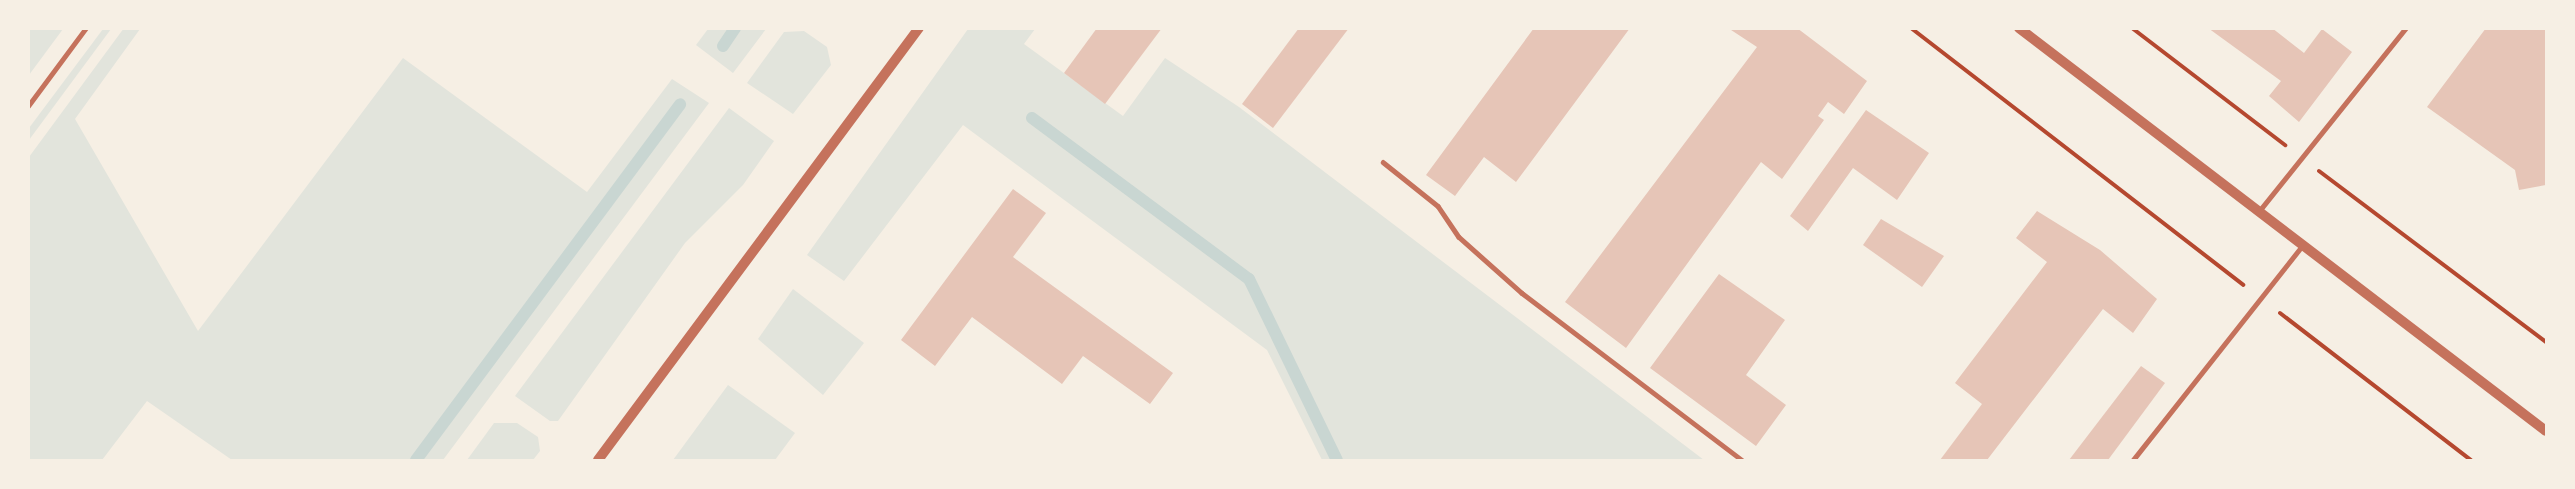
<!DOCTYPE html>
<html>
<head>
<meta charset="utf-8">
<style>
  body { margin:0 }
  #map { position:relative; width:2575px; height:489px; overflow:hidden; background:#f6efe4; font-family:Helvetica,sans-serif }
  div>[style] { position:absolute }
  .green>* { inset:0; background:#e2e4dc }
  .stream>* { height:12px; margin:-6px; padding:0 6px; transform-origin:6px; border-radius:6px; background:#c9d6d2 }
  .building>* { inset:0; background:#e6c5b7 }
  .path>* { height:4px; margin:-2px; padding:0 2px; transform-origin:2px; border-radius:2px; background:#b5482f }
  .service>* { height:4.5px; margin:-2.25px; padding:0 2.25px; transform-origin:2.25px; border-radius:2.25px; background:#c5725c }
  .tertiary>* { height:10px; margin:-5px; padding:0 5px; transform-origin:5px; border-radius:5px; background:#c5725c }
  span { translate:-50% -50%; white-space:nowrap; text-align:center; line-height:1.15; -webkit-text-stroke:4.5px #f6efe4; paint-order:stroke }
  .frame { position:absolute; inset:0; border:30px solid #f6efe4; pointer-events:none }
</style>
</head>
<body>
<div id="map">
  <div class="green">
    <i style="clip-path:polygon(29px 28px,63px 29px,29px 75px,28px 29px)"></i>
    <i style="clip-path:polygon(124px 28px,140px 29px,75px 119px,198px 331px,403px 58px,587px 192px,672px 79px,709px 103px,443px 460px,232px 460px,147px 401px,102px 460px,29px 460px,29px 157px)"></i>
    <i style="clip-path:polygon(103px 29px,111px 29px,29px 140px,29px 128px)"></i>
    <i style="clip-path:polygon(708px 29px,708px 28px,766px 29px,733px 73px,696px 45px)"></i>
    <i style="clip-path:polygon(968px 29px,1035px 29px,1024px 44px,1123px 116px,1165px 58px,1239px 107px,1704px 460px,1322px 460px,1267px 350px,963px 125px,844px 281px,807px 255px)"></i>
    <i style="clip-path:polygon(804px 31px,827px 47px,831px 65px,793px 114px,747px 83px,784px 32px)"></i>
    <i style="clip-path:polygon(729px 108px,774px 141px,743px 185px,685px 243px,558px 421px,550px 421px,515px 396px)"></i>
    <i style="clip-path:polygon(793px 289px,864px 343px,823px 395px,758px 339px)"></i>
    <i style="clip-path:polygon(728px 385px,795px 433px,775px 460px,673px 460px)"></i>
    <i style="clip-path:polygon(494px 423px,517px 423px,538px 437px,540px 451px,533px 460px,467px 460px)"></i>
  </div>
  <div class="stream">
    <i style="left:723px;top:46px;width:22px;rotate:-56deg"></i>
    <i style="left:1032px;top:118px;width:270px;rotate:36.6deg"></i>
    <i style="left:1249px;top:279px;width:201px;rotate:64.1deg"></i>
    <i style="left:416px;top:460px;width:443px;rotate:-53.4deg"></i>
  </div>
  <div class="building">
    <i style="clip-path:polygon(1097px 28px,1162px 28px,1105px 104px,1064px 73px)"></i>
    <i style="clip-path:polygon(1299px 28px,1349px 28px,1273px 128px,1242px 104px)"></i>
    <i style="clip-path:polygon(1534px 28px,1630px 28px,1516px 182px,1484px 157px,1455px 196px,1426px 175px)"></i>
    <i style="clip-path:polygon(1728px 28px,1797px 28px,1867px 81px,1844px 114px,1828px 102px,1818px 116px,1824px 120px,1782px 179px,1761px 162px,1626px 348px,1565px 302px,1757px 47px)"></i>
    <i style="clip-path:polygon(2208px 28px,2272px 28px,2304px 53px,2322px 29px,2352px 52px,2299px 122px,2269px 96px,2281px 81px)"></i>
    <i style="clip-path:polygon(2486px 28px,2546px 28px,2546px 185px,2519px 190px,2515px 170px,2427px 107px)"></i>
    <i style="clip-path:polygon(1866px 110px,1929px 153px,1897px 200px,1853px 168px,1808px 231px,1790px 216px)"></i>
    <i style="clip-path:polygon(1013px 189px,1046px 213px,1013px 257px,1173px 373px,1150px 404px,1083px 356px,1062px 384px,972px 317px,935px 366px,901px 340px)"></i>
    <i style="clip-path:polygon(2037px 211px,2100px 250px,2157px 299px,2133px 333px,2103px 309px,1987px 460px,1940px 460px,1982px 404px,1955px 383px,2047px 262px,2016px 238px)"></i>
    <i style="clip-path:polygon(1881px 219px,1944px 256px,1922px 287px,1863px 245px)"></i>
    <i style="clip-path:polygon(1719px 274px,1785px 320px,1746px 375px,1786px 405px,1756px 446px,1650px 368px)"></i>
    <i style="clip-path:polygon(2141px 366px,2165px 383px,2108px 460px,2069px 460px)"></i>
  </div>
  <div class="path">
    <i style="left:1911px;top:28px;width:420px;rotate:37.7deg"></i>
    <i style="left:2132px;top:28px;width:193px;rotate:37.4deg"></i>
    <i style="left:2319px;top:171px;width:284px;rotate:37deg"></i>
    <i style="left:2280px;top:313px;width:241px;rotate:37.6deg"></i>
  </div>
  <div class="service">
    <i style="left:28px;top:106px;width:97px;rotate:-53.4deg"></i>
    <i style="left:1383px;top:162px;width:70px;rotate:38.7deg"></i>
    <i style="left:1438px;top:206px;width:37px;rotate:56deg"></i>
    <i style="left:1459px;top:237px;width:84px;rotate:41.6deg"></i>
    <i style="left:1522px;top:293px;width:276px;rotate:37.2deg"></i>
    <i style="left:2260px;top:210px;width:233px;rotate:-51.3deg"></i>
    <i style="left:2133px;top:460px;width:273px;rotate:-51.7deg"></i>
  </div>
  <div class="tertiary">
    <i style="left:2019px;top:28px;width:663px;rotate:37.41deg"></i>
    <i style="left:598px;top:460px;width:538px;rotate:-53.39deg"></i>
  </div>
  <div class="frame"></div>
</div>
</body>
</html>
